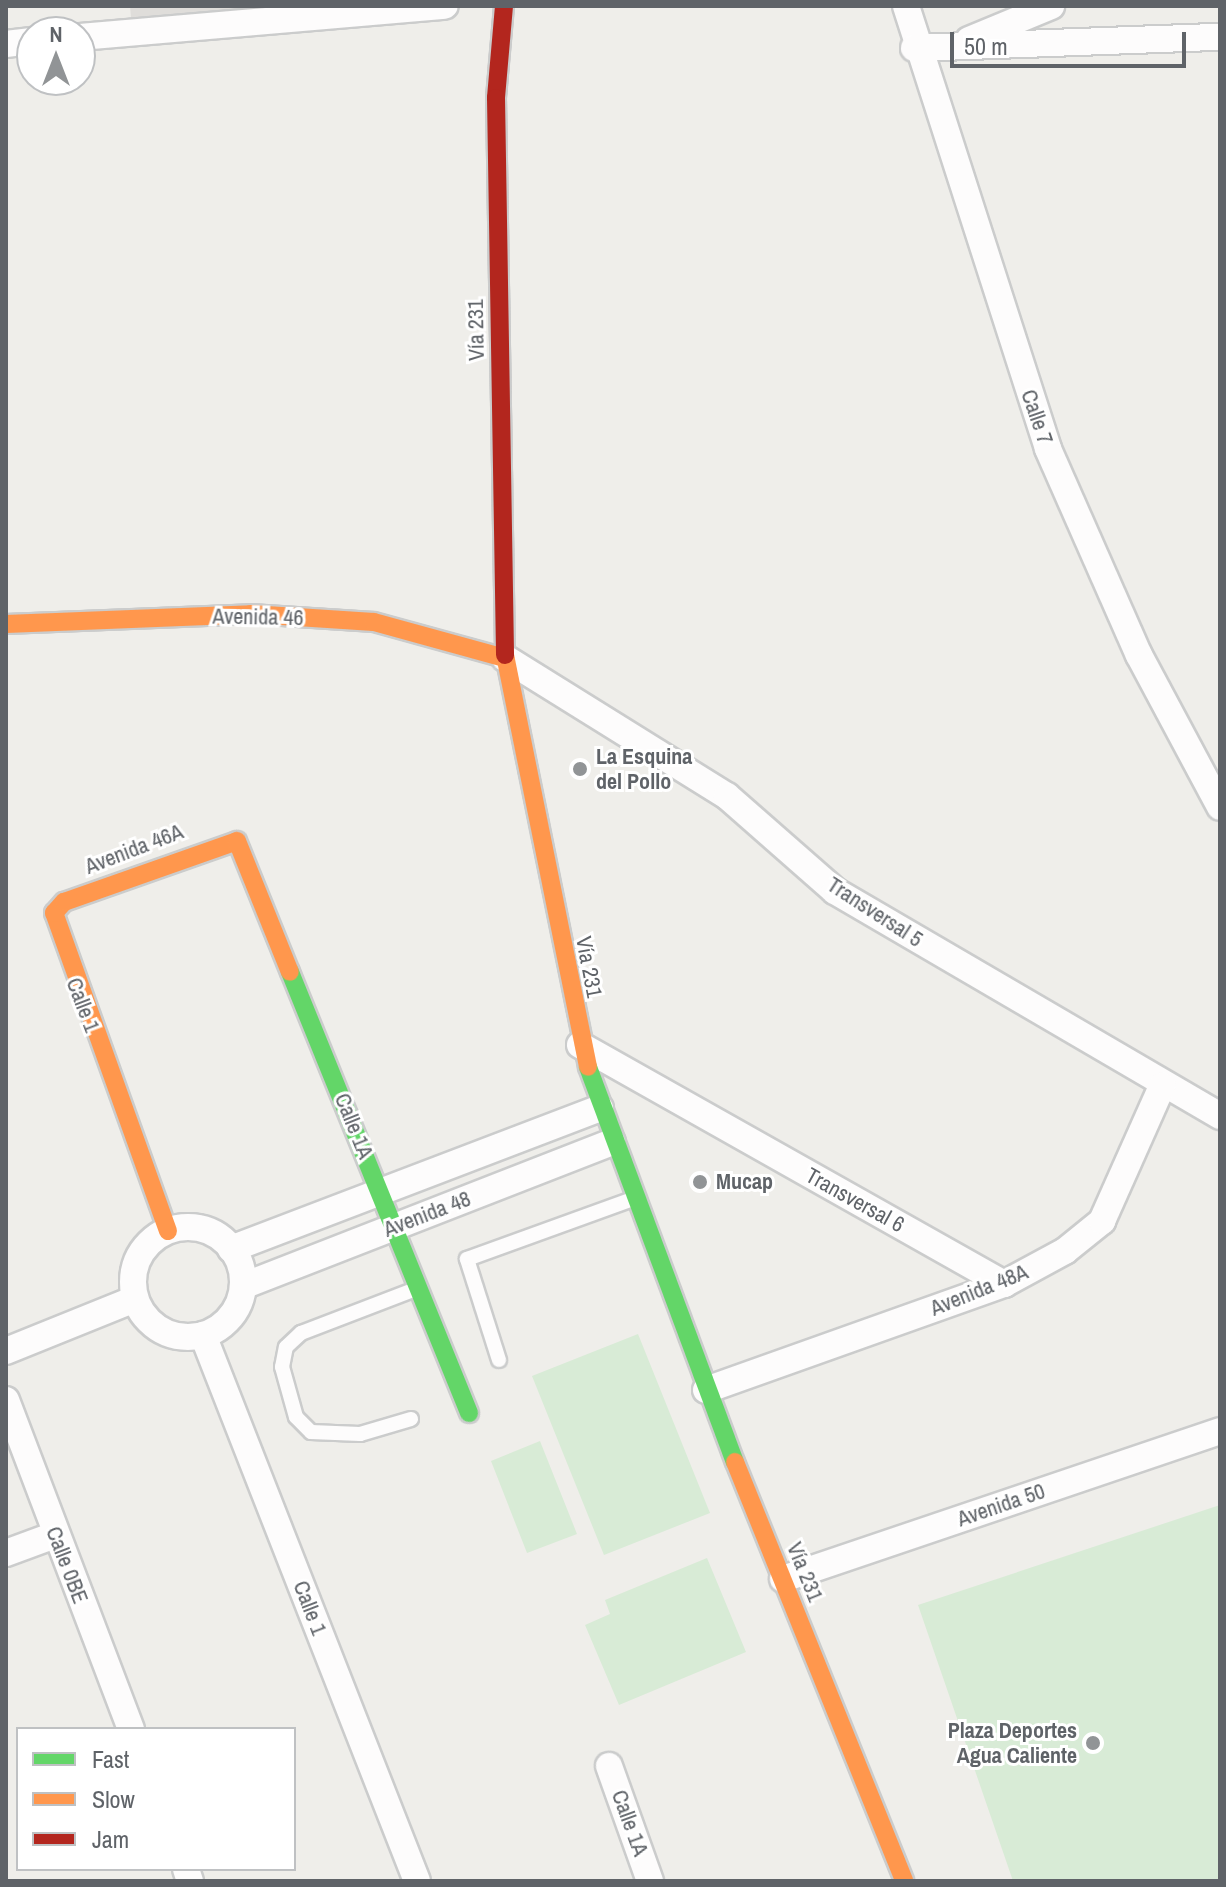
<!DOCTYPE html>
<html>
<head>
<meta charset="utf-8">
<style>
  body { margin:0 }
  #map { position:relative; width:1226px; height:1887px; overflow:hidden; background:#efeeea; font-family:"Archivo Narrow",sans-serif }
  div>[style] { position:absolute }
  .industrial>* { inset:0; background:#dfddda }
  .green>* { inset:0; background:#d8ebd6 }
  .roads { filter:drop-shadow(2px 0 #cbcccc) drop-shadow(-2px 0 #cbcccc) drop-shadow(0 2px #cbcccc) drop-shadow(0 -2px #cbcccc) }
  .lane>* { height:14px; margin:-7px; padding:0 7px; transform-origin:7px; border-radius:7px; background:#fdfcfc }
  .street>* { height:26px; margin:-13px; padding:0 13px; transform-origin:13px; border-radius:13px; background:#fdfcfc }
  .street>.ring { margin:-13px; padding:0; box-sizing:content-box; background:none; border:26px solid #fdfcfc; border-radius:50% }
  .fast>* { height:18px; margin:-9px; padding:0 9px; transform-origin:9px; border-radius:9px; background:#63d668 }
  .slow>* { height:18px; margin:-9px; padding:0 9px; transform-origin:9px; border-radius:9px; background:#ff974d }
  .jam>* { height:18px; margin:-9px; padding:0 9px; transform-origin:9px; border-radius:9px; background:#b3261e }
  .dots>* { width:22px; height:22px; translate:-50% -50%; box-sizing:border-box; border:4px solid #fff; border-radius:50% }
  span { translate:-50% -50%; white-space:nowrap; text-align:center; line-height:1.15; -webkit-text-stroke:6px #fff; paint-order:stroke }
  .street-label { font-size:22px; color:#5f6368 }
  .poi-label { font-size:22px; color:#5f6368; font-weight:700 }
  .left { translate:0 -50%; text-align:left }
  .right { translate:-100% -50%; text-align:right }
  .frame { position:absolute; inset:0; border:8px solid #5f6368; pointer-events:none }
  .legend { position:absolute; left:16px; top:1727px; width:280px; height:144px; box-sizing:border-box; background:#fff; border:2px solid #bfc1c3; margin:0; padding:10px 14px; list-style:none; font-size:24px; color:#5f6368 }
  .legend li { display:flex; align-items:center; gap:16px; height:40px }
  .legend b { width:40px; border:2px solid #bfc1c3 }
  .north { position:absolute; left:16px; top:16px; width:80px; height:80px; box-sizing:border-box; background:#fff; border:2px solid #bfc1c3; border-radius:50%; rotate:0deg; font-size:22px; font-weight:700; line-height:32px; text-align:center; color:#5f6368 }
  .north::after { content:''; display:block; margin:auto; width:28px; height:36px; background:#919496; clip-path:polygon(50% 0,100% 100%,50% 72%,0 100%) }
  .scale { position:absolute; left:950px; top:32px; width:236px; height:36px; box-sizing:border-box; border:4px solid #5f6368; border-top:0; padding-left:10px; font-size:24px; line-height:28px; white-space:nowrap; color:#5f6368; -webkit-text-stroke:6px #fff; paint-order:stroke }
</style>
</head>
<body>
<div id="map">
  <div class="industrial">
    <i style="clip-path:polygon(130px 6px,286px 6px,131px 18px)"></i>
  </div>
  <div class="green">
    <i style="clip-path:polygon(638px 1334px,710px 1513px,604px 1555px,532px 1376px)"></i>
    <i style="clip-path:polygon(540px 1441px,577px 1534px,527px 1553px,491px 1461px)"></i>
    <i style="clip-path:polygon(1220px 1505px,1220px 1881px,1013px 1881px,918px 1605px)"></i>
    <i style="clip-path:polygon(707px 1558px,746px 1652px,619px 1705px,585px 1625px,610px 1614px,605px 1600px)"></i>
  </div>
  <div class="roads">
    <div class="lane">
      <i style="left:499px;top:1360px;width:106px;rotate:-107.6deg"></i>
      <i style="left:467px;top:1259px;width:177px;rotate:-19.9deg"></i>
      <i style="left:411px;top:1419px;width:53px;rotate:163.6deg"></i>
      <i style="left:360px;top:1434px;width:49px;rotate:-177.7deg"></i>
      <i style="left:311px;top:1432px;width:21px;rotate:-135deg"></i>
      <i style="left:296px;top:1417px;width:52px;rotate:-105.6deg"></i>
      <i style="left:282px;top:1367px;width:20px;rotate:-79deg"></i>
      <i style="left:286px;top:1347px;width:21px;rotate:-43deg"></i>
      <i style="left:301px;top:1333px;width:125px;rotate:-21deg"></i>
    </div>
    <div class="street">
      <i style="left:906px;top:6px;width:465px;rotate:72.2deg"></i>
      <i style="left:1048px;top:449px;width:225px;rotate:66.2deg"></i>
      <i style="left:1139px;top:655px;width:172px;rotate:61.9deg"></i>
      <i style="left:80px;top:37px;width:366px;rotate:-4.9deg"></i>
      <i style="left:969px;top:40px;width:89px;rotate:-22.5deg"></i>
      <i style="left:6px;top:44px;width:26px;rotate:-7deg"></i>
      <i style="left:914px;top:48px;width:306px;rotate:-2.1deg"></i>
      <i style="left:505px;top:658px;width:261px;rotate:31.9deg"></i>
      <i style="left:727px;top:796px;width:144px;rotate:41.3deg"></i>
      <i style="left:835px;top:891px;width:446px;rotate:30.3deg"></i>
      <i style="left:580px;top:1045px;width:487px;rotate:29.4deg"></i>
      <i class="ring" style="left:133px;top:1227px;width:84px;height:84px"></i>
      <i style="left:231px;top:1249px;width:395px;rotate:-20.9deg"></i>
      <i style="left:243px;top:1286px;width:396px;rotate:-21.3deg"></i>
      <i style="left:203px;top:1335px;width:586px;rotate:68.6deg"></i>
      <i style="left:6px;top:1351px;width:139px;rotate:-22deg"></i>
      <i style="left:706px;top:1390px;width:316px;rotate:-19.6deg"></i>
      <i style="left:1004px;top:1284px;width:69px;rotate:-28.4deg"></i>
      <i style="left:1065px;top:1251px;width:48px;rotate:-39deg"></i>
      <i style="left:1102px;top:1221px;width:148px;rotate:-66deg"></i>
      <i style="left:6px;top:1400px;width:352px;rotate:69.2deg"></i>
      <i style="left:6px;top:1553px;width:52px;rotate:-20.2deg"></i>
      <i style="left:783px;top:1579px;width:461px;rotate:-18.7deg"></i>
      <i style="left:609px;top:1766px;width:122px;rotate:70.4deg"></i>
      <i style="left:186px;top:1869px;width:13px;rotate:72deg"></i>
    </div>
    <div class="fast">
      <i style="left:290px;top:972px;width:476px;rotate:67.9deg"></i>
      <i style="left:588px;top:1067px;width:421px;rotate:69.6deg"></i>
    </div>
    <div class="slow">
      <i style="left:6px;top:624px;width:245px;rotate:-2.3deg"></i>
      <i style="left:251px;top:614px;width:123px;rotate:3.7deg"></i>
      <i style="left:374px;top:622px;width:136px;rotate:15.4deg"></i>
      <i style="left:505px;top:655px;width:420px;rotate:78.6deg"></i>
      <i style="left:168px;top:1231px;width:338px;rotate:-109.7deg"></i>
      <i style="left:54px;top:913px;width:15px;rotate:-48deg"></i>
      <i style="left:64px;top:902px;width:183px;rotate:-19.4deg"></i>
      <i style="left:237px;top:841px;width:141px;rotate:68deg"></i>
      <i style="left:735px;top:1462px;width:452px;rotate:68deg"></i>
    </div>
    <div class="jam">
      <i style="left:504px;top:6px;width:92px;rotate:95deg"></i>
      <i style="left:496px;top:98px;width:557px;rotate:89.07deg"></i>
    </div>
  </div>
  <div class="dots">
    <i style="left:580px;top:769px;background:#919496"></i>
    <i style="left:700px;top:1182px;background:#919496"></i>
    <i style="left:1093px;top:1743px;background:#919496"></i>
  </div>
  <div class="street-label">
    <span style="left:476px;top:330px;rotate:-91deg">Vía 231</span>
    <span style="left:1037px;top:417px;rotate:71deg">Calle 7</span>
    <span style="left:258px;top:617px;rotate:1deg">Avenida 46</span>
    <span style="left:134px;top:849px;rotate:-21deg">Avenida 46A</span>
    <span style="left:875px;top:912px;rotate:33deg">Transversal 5</span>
    <span style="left:589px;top:967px;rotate:79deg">Vía 231</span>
    <span style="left:83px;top:1005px;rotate:69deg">Calle 1</span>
    <span style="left:354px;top:1126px;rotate:68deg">Calle 1A</span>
    <span style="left:855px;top:1200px;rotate:29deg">Transversal 6</span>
    <span style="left:427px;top:1214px;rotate:-21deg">Avenida 48</span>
    <span style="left:979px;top:1290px;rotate:-22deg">Avenida 48A</span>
    <span style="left:1001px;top:1505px;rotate:-19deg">Avenida 50</span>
    <span style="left:67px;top:1565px;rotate:69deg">Calle 0BE</span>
    <span style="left:805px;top:1572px;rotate:68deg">Vía 231</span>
    <span style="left:310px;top:1608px;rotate:69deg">Calle 1</span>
    <span style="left:630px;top:1823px;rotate:70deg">Calle 1A</span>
  </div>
  <div class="poi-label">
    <span class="left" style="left:596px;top:769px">La Esquina<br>del Pollo</span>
    <span class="left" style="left:716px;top:1182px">Mucap</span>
    <span class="right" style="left:1077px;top:1743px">Plaza Deportes<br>Agua Caliente</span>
  </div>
  <div class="frame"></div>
  <ul class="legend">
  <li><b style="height:10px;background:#63d668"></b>Fast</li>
  <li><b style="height:10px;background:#ff974d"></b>Slow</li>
  <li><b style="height:10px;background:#b3261e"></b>Jam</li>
  </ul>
  <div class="north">N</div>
  <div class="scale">50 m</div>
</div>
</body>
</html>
